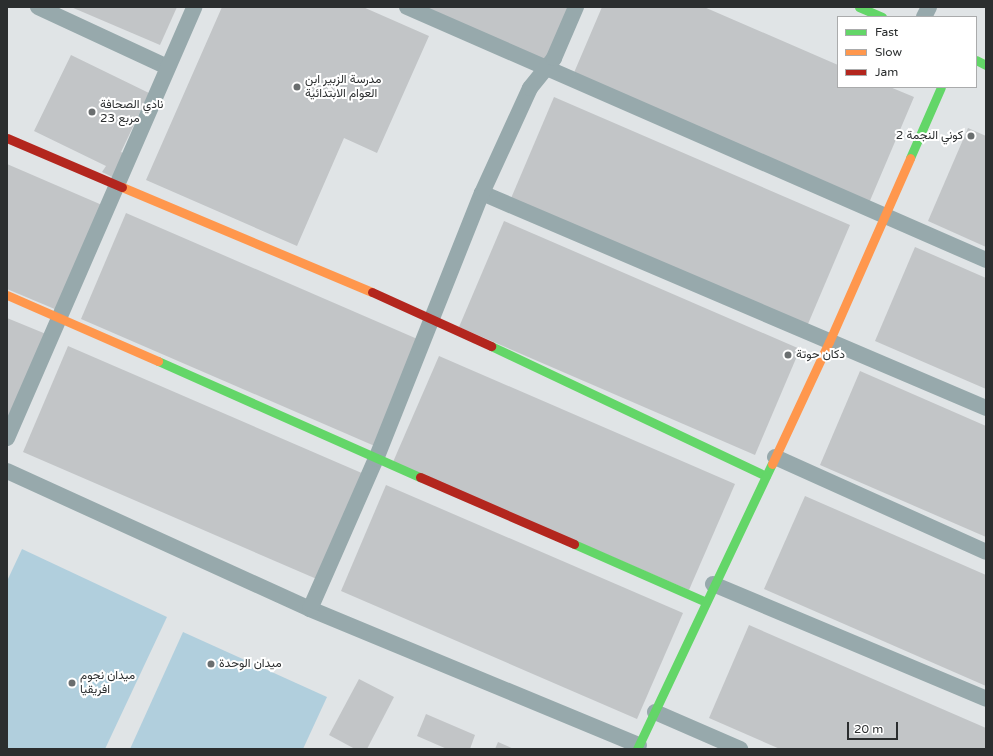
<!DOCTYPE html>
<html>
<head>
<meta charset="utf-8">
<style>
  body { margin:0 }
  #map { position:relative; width:993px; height:756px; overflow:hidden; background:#e0e4e6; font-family:"Varela Round",Vazirmatn,sans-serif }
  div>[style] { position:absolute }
  .green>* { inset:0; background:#b1cfdd }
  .building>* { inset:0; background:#c2c5c7 }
  .street>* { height:16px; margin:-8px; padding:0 8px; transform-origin:8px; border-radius:8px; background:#97a9ac }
  .fast>* { height:9px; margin:-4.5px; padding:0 4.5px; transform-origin:4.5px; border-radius:4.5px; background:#63d668 }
  .slow>* { height:9px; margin:-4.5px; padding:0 4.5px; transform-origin:4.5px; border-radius:4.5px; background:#ff974d }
  .jam>* { height:9px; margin:-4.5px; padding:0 4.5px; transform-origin:4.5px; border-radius:4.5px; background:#b3261e }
  .dots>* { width:11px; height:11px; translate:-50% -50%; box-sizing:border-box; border:2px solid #fff; border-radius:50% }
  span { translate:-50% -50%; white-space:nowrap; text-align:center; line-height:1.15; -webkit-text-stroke:4px #fff; paint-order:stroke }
  .poi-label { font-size:12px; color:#2b2e2f }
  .left { translate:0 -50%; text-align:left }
  .right { translate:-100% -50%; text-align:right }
  .frame { position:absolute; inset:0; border:8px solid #2b2e2f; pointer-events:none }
  .legend { position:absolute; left:837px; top:16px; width:140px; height:72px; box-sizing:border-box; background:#fff; border:1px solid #aaabac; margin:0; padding:5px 7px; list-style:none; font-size:12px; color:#2b2e2f }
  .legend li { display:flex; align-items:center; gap:8px; height:20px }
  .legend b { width:20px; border:1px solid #aaabac }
  .scale { position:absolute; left:847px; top:722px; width:51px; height:18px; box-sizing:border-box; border:2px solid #2b2e2f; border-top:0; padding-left:5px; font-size:12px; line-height:14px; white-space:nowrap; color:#2b2e2f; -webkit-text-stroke:3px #fff; paint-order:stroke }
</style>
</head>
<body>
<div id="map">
  <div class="green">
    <i style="clip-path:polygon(22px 549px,167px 617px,105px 749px,7px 749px,7px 581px)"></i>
    <i style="clip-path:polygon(183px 632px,327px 697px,303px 749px,130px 749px)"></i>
  </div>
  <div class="building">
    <i style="clip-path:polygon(71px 7px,177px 7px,160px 45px)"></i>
    <i style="clip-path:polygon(222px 7px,363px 7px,429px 36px,377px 153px,344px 138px,297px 246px,146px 180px)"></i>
    <i style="clip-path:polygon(418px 7px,572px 7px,548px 63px)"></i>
    <i style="clip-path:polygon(602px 7px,704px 7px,838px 65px,838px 87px,890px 87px,914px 97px,869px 203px,573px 75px)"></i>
    <i style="clip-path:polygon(71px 55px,149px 93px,121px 152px,127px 155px,116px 179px,102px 172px,106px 166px,34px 131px)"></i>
    <i style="clip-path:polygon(554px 97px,850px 225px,805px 331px,509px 203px)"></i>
    <i style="clip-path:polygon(968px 128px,986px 136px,986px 247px,928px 221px)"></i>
    <i style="clip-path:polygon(7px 164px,102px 205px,57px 310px,7px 289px)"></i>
    <i style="clip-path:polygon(126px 213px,422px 341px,377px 447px,81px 319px)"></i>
    <i style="clip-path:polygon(504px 221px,800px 349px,755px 455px,459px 327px)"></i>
    <i style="clip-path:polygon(915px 247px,986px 278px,986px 389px,875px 341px)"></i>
    <i style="clip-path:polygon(7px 318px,46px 334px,7px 425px)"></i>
    <i style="clip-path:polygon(68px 346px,364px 474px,319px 580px,23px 452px)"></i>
    <i style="clip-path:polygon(439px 356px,735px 484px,689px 590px,393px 462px)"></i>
    <i style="clip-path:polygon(860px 371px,986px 426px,986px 537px,820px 465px)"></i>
    <i style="clip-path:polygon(386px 485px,683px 613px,637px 719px,341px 591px)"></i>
    <i style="clip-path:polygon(805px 496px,986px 575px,986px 686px,764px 589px)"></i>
    <i style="clip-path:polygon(749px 625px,986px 728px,986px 749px,780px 749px,709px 718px)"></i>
    <i style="clip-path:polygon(359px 679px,394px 697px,367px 749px,355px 749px,329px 735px)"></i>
    <i style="clip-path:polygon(426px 714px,475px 735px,470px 749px,447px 749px,417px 736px)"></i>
    <i style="clip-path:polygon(498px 742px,514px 749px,495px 749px)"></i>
  </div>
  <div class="street">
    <i style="left:38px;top:7px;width:142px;rotate:24.9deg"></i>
    <i style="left:407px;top:7px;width:632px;rotate:23.6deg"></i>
    <i style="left:924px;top:17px;width:11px;rotate:-63deg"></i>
    <i style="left:482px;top:193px;width:548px;rotate:23.1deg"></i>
    <i style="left:7px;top:438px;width:470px;rotate:-66.5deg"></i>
    <i style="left:775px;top:457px;width:231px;rotate:24.2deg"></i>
    <i style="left:7px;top:471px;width:333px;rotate:24.5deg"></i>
    <i style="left:310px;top:609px;width:356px;rotate:22.5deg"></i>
    <i style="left:713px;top:584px;width:296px;rotate:22.8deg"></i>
    <i style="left:310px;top:609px;width:164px;rotate:-66.3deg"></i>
    <i style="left:376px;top:459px;width:286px;rotate:-68.3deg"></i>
    <i style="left:482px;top:193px;width:115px;rotate:-65.4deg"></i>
    <i style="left:530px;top:88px;width:38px;rotate:-51deg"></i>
    <i style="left:554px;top:58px;width:56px;rotate:-66.7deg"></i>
    <i style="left:655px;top:712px;width:93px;rotate:23.5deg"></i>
  </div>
  <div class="fast">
    <i style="left:859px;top:7px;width:25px;rotate:23deg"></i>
    <i style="left:976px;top:60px;width:11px;rotate:27deg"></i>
    <i style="left:910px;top:158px;width:77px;rotate:-66.4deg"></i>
    <i style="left:491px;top:346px;width:304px;rotate:25.3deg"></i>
    <i style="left:158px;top:361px;width:287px;rotate:23.9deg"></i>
    <i style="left:574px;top:544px;width:144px;rotate:23.7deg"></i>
    <i style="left:637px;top:749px;width:315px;rotate:-64.7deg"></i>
  </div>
  <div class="slow">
    <i style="left:122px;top:187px;width:271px;rotate:22.8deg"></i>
    <i style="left:7px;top:295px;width:165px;rotate:23.6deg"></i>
    <i style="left:772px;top:464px;width:135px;rotate:-65deg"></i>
    <i style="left:829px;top:342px;width:201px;rotate:-66.2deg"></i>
  </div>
  <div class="jam">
    <i style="left:7px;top:138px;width:125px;rotate:23.1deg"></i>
    <i style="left:372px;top:292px;width:131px;rotate:24.4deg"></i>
    <i style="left:420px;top:477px;width:168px;rotate:23.5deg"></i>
  </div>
  <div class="dots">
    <i style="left:297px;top:87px;background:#6a6e6f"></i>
    <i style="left:92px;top:112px;background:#6a6e6f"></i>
    <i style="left:971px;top:136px;background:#6a6e6f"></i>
    <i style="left:788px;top:355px;background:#6a6e6f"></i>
    <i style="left:211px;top:664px;background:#6a6e6f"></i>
    <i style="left:72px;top:683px;background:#6a6e6f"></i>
  </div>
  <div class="poi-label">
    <span class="left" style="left:305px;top:87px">مدرسة الزبير ابن<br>العوام الابتدائية</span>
    <span class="left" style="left:100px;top:112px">نادي الصحافة<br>مربع 23</span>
    <span class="right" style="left:963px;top:136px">كوني النجمة 2</span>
    <span class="left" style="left:796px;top:355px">دكان حوتة</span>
    <span class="left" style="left:219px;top:664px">ميدان الوحدة</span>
    <span class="left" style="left:80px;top:683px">ميدان نجوم<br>افريقيا</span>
  </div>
  <div class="frame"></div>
  <ul class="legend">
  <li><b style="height:5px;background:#63d668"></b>Fast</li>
  <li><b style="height:5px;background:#ff974d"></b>Slow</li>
  <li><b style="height:5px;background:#b3261e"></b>Jam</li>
  </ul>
  <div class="scale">20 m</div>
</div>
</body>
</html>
